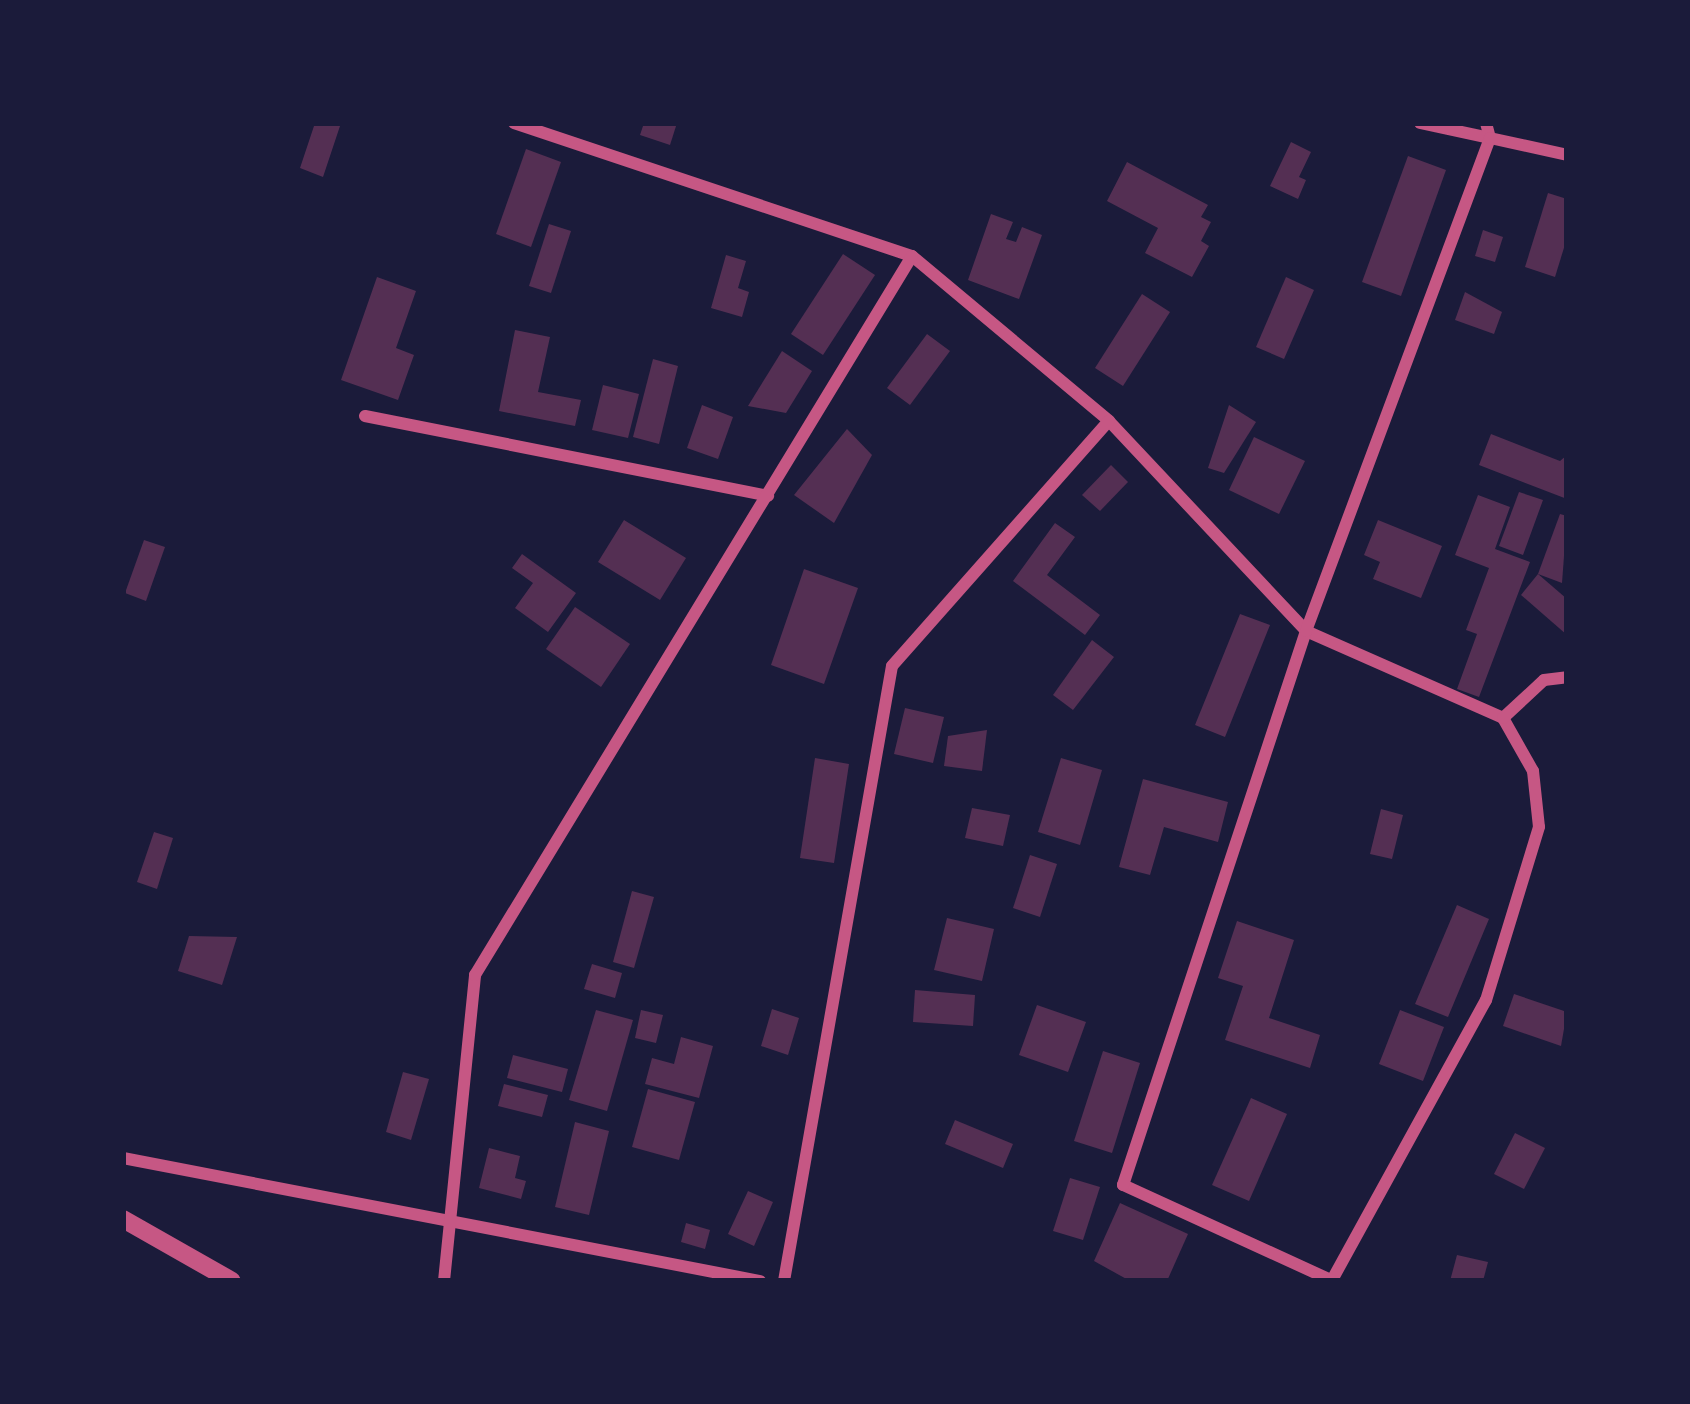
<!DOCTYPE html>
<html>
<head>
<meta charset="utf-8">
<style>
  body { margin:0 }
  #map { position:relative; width:1690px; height:1404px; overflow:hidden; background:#1b1b3a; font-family:Mulish,sans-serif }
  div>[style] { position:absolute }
  .building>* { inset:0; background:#542f53 }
  .minor>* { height:12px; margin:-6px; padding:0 6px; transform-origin:6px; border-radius:6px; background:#c65784 }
  .tertiary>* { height:18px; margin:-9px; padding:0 9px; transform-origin:9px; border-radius:9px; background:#c65784 }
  span { translate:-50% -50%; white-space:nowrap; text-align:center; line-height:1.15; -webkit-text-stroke:9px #1b1b3a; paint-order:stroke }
  .frame { position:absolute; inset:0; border:126px solid #1b1b3a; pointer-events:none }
</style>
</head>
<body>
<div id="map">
  <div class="building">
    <i style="clip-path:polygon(315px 123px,341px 123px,323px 177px,300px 168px)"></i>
    <i style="clip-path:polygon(644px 123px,677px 123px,670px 145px,640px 135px)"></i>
    <i style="clip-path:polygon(1291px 142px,1311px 152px,1299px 177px,1306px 180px,1298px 199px,1270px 186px)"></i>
    <i style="clip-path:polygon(526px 149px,561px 162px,531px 247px,496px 234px)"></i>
    <i style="clip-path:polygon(1408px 156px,1446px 170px,1401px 296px,1362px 282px)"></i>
    <i style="clip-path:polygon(1127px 162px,1208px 205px,1201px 217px,1211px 222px,1201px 241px,1209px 246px,1192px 277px,1145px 253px,1158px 228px,1107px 201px)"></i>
    <i style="clip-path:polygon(1548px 193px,1567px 199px,1567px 238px,1555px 277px,1525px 267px)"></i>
    <i style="clip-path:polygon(991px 214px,1013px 222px,1006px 239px,1016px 242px,1022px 227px,1042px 235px,1019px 299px,968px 280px)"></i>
    <i style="clip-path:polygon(549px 224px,571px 231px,551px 293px,529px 286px)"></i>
    <i style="clip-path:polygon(1483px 230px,1503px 237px,1495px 262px,1475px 256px)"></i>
    <i style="clip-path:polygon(843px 254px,875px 275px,823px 355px,791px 334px)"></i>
    <i style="clip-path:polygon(726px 255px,746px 261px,738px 288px,749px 292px,742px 317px,711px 308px)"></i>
    <i style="clip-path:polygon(377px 277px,416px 291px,396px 348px,414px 355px,398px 400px,341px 380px)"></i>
    <i style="clip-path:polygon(1286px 277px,1314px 290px,1284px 359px,1256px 347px)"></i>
    <i style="clip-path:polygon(1465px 292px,1502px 312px,1494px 334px,1455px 320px)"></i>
    <i style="clip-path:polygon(1142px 294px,1170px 312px,1123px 386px,1095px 368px)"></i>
    <i style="clip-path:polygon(515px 330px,550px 337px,538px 392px,581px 400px,575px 426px,499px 411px)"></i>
    <i style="clip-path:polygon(927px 334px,950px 351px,910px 405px,887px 388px)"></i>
    <i style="clip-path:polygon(782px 351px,812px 371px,786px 413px,748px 406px)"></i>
    <i style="clip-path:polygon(653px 359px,678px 366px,659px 444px,633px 437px)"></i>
    <i style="clip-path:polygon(603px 385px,639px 394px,628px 438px,592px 430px)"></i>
    <i style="clip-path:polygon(702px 405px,733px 417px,718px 459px,687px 448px)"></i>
    <i style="clip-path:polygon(1229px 405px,1256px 422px,1224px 473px,1208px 468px)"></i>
    <i style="clip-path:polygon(847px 429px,872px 455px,834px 523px,794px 495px)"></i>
    <i style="clip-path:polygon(1491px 434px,1560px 461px,1567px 455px,1567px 499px,1479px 465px)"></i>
    <i style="clip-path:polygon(1254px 437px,1305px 461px,1279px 514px,1229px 490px)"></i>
    <i style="clip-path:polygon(1111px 465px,1128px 482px,1100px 511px,1082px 495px)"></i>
    <i style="clip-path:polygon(1519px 492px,1543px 500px,1523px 555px,1499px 546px)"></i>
    <i style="clip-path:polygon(1478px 495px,1510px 507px,1495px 549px,1530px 562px,1479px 697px,1457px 689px,1477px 634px,1466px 630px,1489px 568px,1455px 555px)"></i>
    <i style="clip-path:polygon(1560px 514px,1567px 516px,1562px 583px,1538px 574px)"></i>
    <i style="clip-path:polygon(624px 520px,686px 558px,660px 600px,598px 562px)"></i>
    <i style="clip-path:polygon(1378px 520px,1442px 546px,1421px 598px,1373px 579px,1380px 562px,1364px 555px)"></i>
    <i style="clip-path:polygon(1055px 523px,1075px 537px,1047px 575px,1100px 615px,1085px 635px,1013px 581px)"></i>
    <i style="clip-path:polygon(144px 540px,165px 547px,146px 601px,125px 593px)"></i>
    <i style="clip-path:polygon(522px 554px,576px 593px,548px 632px,515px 608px,533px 583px,512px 568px)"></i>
    <i style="clip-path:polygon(804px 569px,858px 588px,824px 684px,771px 665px)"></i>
    <i style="clip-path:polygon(1538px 574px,1567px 599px,1567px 635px,1521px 595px)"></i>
    <i style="clip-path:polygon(575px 607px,630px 644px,601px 687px,546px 649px)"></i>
    <i style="clip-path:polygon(1240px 614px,1270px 625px,1225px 737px,1195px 725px)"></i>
    <i style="clip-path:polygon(1092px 640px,1114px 657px,1073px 710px,1053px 695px)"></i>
    <i style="clip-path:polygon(905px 708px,944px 717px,933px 763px,894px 754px)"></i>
    <i style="clip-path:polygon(987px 730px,982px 771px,944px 766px,948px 736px)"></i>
    <i style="clip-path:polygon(815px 758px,849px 764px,834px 863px,800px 858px)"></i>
    <i style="clip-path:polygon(1061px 758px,1102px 770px,1080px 845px,1038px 832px)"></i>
    <i style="clip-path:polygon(1143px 779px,1228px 802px,1218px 842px,1164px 827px,1150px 875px,1119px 867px)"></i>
    <i style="clip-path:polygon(972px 808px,1010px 815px,1003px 846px,965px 838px)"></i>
    <i style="clip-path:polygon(1381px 809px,1403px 815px,1392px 859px,1370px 854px)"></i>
    <i style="clip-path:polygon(154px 832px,173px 838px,157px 889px,137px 882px)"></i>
    <i style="clip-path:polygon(1030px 855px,1057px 864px,1040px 917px,1013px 908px)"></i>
    <i style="clip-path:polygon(632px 891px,654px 897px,634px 968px,613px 962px)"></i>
    <i style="clip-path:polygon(1457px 905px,1489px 919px,1448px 1017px,1415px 1004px)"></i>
    <i style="clip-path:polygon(947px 918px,994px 929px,982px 981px,934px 970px)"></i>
    <i style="clip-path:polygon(1237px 921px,1294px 940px,1269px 1018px,1320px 1035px,1310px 1068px,1225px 1040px,1243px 986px,1218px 978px)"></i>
    <i style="clip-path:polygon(189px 936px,237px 937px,222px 985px,178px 971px)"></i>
    <i style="clip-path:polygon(592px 964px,622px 973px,615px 998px,584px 989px)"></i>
    <i style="clip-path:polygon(915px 990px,975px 995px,973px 1026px,913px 1022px)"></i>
    <i style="clip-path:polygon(1514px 994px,1567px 1012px,1561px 1046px,1503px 1026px)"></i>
    <i style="clip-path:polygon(1037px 1005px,1086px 1022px,1068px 1072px,1019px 1055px)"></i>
    <i style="clip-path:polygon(772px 1009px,799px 1018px,788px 1055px,761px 1046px)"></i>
    <i style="clip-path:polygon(596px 1010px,633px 1020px,607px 1111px,569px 1100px)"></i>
    <i style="clip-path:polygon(641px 1010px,663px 1015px,656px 1043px,635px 1038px)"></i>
    <i style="clip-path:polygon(1400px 1010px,1444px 1027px,1423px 1081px,1379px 1064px)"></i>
    <i style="clip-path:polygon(681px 1037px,713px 1046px,699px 1098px,645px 1084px,652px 1058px,674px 1064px)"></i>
    <i style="clip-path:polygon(1103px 1051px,1140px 1063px,1112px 1153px,1074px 1141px)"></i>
    <i style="clip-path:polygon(513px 1055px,568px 1069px,562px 1092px,507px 1078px)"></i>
    <i style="clip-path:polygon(403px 1072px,429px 1079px,411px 1140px,386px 1132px)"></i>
    <i style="clip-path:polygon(504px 1084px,548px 1095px,542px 1117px,498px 1106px)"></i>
    <i style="clip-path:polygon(648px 1089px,695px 1102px,679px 1160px,632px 1147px)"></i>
    <i style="clip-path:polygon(1251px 1098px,1287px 1114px,1249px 1201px,1212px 1185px)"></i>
    <i style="clip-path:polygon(955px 1120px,1013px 1144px,1003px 1168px,945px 1144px)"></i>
    <i style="clip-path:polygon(575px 1122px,609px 1131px,589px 1215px,555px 1207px)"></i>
    <i style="clip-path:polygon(1515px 1133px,1545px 1148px,1524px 1189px,1494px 1174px)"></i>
    <i style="clip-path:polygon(489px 1148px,520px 1156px,515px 1178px,526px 1181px,521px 1199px,479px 1188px)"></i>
    <i style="clip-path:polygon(1070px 1178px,1100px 1187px,1083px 1240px,1053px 1231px)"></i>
    <i style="clip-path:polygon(748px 1191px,773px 1202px,754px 1246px,728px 1234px)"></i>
    <i style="clip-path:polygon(1120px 1203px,1188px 1234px,1167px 1281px,1130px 1281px,1094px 1261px)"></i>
    <i style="clip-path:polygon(686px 1223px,710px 1230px,705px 1249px,681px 1242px)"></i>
    <i style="clip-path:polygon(1457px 1255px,1488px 1262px,1483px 1281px,1450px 1281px)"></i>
  </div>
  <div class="minor">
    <i style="left:514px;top:123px;width:420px;rotate:18.5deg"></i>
    <i style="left:912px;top:256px;width:257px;rotate:39.9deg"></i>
    <i style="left:1109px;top:421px;width:288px;rotate:46.8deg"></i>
    <i style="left:1306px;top:631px;width:215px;rotate:23.8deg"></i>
    <i style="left:1503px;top:718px;width:61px;rotate:60.5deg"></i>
    <i style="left:1533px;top:771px;width:56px;rotate:83.9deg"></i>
    <i style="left:1539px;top:827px;width:181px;rotate:107deg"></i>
    <i style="left:1486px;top:1000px;width:320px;rotate:118.8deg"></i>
    <i style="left:1420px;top:123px;width:72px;rotate:12.1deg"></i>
    <i style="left:1490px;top:138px;width:16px;rotate:-105deg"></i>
    <i style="left:365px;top:416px;width:411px;rotate:11.2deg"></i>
    <i style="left:1503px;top:718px;width:56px;rotate:-42.8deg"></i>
    <i style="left:1544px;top:680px;width:23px;rotate:-7deg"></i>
    <i style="left:123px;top:1158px;width:649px;rotate:10.93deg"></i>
    <i style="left:444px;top:1281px;width:308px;rotate:-84.2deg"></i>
    <i style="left:475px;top:975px;width:841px;rotate:-58.71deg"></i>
    <i style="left:784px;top:1281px;width:624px;rotate:-80.04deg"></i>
    <i style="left:892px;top:666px;width:327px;rotate:-48.5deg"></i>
    <i style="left:1333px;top:1281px;width:231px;rotate:-155.4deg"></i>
    <i style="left:1123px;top:1185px;width:583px;rotate:-71.72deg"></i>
    <i style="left:1306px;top:631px;width:526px;rotate:-69.53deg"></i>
    <i style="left:1490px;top:138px;width:79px;rotate:12.4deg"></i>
  </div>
  <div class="tertiary">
    <i style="left:123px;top:1219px;width:125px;rotate:29.6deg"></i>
  </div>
  <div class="frame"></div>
</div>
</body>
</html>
